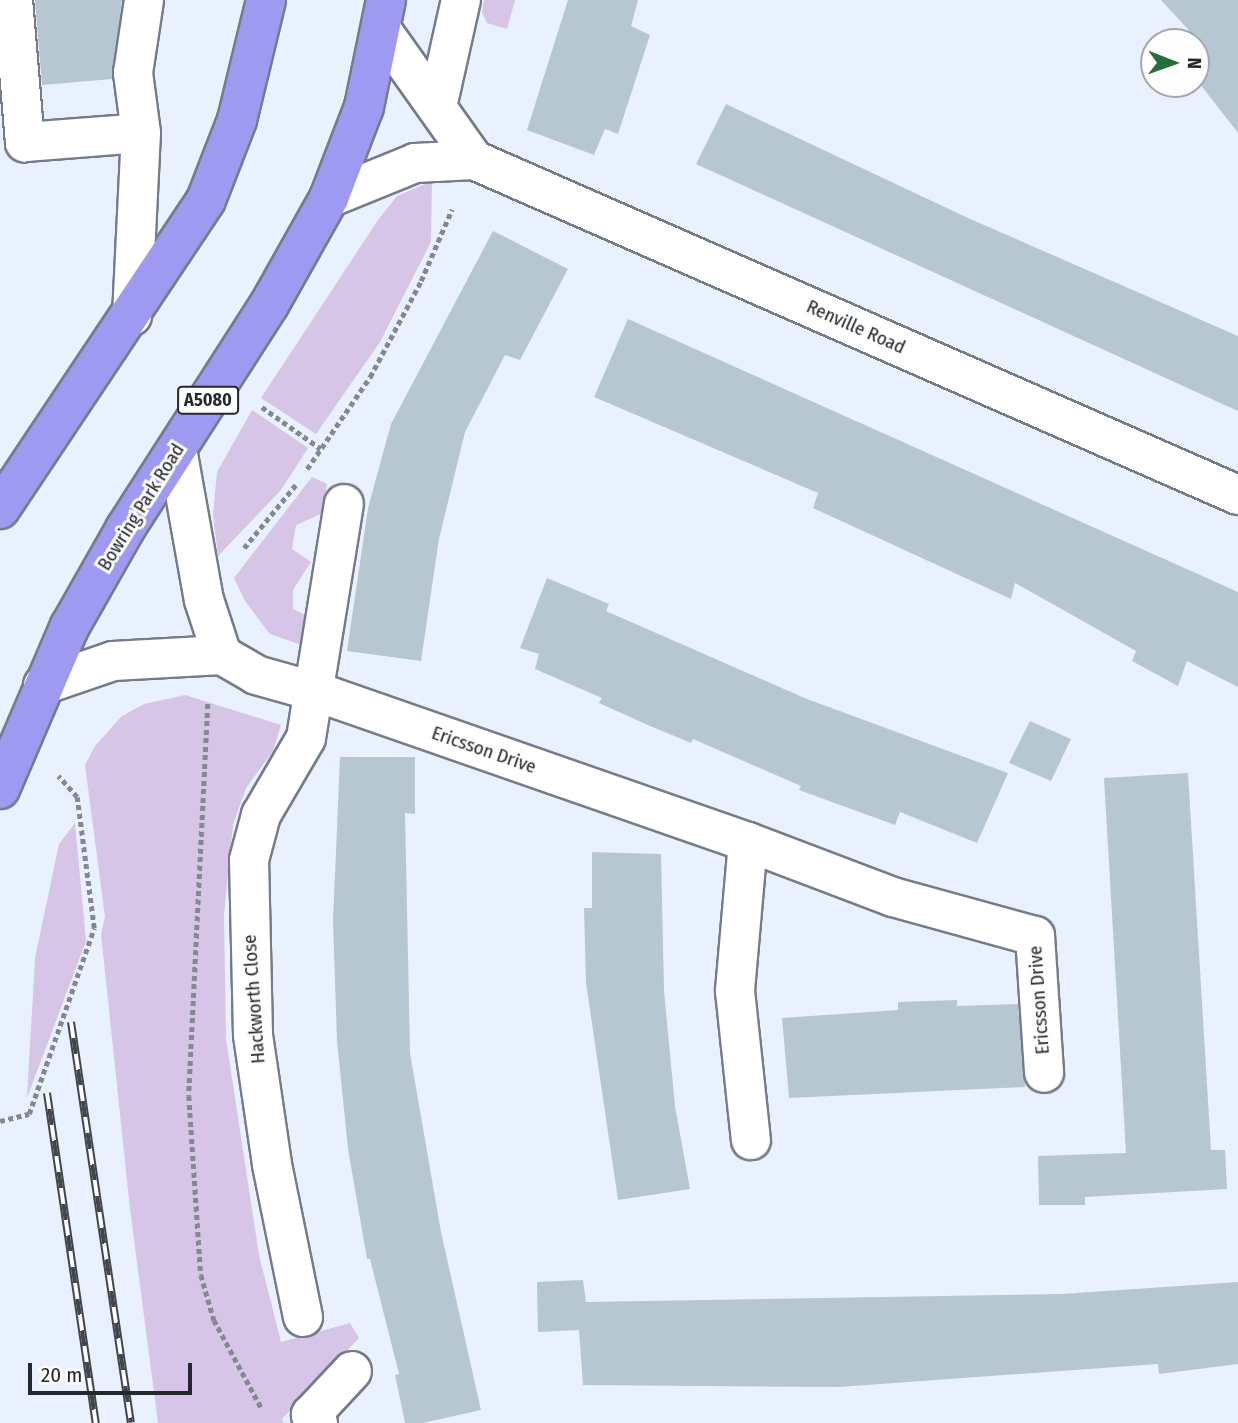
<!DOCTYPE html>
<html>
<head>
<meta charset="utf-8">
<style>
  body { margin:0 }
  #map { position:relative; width:1238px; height:1423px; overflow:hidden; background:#e9f1fe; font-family:"Fira Sans Condensed",sans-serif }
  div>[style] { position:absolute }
  .green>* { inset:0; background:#d6c5e6 }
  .building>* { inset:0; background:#b7c7d2 }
  .path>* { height:4.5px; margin-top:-2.25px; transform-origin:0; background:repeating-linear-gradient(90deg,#838992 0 5px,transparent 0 8.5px) }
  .roads { filter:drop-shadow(2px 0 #747c8a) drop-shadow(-2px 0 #747c8a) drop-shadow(0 2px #747c8a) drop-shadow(0 -2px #747c8a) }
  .minor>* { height:38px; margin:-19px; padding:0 19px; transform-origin:19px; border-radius:19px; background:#fff }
  .highway>* { height:38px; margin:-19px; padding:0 19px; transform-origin:19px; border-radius:19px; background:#9e9af2 }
  .rail>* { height:8px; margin-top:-4px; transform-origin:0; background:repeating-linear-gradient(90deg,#fdfdfd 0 16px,#41454c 0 32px); box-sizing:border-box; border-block:2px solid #41454c }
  span { translate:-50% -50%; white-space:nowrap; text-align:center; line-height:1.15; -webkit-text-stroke:6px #fdfdfd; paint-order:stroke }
  .shield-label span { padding:2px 5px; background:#fdfdfd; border:2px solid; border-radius:5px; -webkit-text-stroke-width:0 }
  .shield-label { font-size:18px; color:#24272d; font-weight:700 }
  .street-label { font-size:19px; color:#24272d }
  .north { position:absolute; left:1140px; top:28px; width:70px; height:70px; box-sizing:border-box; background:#fdfdfd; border:2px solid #a6a7aa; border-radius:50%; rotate:91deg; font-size:19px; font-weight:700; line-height:28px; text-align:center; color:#24272d }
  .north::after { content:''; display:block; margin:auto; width:24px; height:32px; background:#266d3a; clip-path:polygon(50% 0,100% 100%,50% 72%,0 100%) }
  .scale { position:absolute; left:28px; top:1363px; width:164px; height:32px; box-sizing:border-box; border:4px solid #24272d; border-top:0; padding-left:9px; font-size:21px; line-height:24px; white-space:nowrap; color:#24272d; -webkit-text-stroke:5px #fdfdfd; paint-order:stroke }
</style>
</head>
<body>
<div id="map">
  <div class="green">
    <i style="clip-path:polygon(484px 0,515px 0,507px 29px,487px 23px,482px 12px)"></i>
    <i style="clip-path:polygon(432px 181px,431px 242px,380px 342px,316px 434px,261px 398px,378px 220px,397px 196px)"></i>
    <i style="clip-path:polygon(252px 410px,308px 448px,281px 490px,218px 556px,213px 515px,217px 472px)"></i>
    <i style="clip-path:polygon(312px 477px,327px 484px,321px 514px,296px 525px,292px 549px,311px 562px,293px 590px,293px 609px,305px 615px,302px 645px,270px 634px,245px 601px,234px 578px)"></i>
    <i style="clip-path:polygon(185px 695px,281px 725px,273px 751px,246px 788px,233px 825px,224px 914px,226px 1039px,259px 1255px,281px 1342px,350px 1323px,359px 1338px,282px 1419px,284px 1423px,158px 1423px,130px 1209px,101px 934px,105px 917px,85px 765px,95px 746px,122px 716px,144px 704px)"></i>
    <i style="clip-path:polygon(75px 823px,86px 941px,27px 1098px,35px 958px,59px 844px)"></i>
  </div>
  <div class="building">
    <i style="clip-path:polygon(35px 0,122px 0,112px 79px,42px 85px)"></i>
    <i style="clip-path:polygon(568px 0,638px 0,631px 26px,650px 35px,618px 134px,605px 129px,594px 155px,527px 130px)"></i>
    <i style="clip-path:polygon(1161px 0,1238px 0,1238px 133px,1196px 79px,1196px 38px)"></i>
    <i style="clip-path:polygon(726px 104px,968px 218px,1238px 336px,1238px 411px,696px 164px)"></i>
    <i style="clip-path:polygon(493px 231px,568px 269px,520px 360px,505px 355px,465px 432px,439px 539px,421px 661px,347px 651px,368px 508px,391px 424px)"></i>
    <i style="clip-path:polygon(628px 319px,1238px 592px,1238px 687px,1187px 661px,1178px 686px,1132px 661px,1136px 651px,1015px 583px,1011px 599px,813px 508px,818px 493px,594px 397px)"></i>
    <i style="clip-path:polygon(547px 578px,609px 604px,606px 611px,807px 699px,1008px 773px,977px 843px,900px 812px,895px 825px,799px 790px,801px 786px,693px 739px,691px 743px,650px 726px,599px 703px,602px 698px,535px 669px,539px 654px,520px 648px)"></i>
    <i style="clip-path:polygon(1030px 721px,1071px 739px,1051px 781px,1009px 763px)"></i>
    <i style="clip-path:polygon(340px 757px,415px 757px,415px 814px,405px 813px,410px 1053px,441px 1232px,481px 1410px,423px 1423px,405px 1423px,395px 1375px,399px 1374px,370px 1259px,367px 1259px,348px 1149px,337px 1041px,333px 921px)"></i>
    <i style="clip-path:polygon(1188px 773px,1211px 1150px,1225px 1150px,1227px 1189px,1085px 1197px,1085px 1205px,1039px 1205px,1038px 1156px,1126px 1153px,1104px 778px)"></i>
    <i style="clip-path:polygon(592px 852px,661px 854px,664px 991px,675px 1106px,690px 1189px,618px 1200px,586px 983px,584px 908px,592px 908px)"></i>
    <i style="clip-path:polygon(957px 1000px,957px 1006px,1018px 1004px,1025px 1087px,789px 1098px,782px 1018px,898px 1010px,898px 1002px)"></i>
    <i style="clip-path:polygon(583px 1280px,586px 1302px,1062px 1294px,1238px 1282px,1238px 1364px,1159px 1374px,1158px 1364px,839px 1387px,583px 1385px,579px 1330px,538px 1332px,537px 1282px)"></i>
  </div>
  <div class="path">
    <i style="left:262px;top:407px;width:72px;rotate:35.4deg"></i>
    <i style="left:307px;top:469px;width:112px;rotate:-55.6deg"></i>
    <i style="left:370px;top:377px;width:109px;rotate:-62deg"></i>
    <i style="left:421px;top:281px;width:78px;rotate:-66.7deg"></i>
    <i style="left:244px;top:548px;width:85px;rotate:-50.7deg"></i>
    <i style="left:208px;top:704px;width:392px;rotate:92.8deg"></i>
    <i style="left:189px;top:1096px;width:179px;rotate:86.2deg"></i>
    <i style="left:201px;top:1275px;width:47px;rotate:73.9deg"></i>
    <i style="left:214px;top:1320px;width:101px;rotate:61.7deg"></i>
    <i style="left:0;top:1121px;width:30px;rotate:-14deg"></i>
    <i style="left:29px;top:1114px;width:197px;rotate:-70.7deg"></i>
    <i style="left:94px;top:928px;width:132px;rotate:-97.4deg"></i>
    <i style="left:77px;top:797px;width:28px;rotate:-132deg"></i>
  </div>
  <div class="roads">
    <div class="minor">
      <i style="left:13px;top:0;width:143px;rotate:85.2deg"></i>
      <i style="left:25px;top:142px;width:116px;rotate:-4.4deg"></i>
      <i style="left:381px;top:29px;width:161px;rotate:54.6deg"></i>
      <i style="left:437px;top:107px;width:110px;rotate:-77.4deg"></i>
      <i style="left:329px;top:198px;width:93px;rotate:-22.1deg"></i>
      <i style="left:415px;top:163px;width:59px;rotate:-2.9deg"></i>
      <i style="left:474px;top:160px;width:834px;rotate:23.68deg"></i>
      <i style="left:132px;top:316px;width:183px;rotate:-87.2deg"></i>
      <i style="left:141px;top:133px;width:61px;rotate:-97.6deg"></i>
      <i style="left:133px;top:73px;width:74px;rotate:-81.4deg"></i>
      <i style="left:177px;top:449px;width:153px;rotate:79.9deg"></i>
      <i style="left:204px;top:600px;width:58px;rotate:71.9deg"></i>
      <i style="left:222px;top:655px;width:39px;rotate:30deg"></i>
      <i style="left:256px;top:675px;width:63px;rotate:15.6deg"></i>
      <i style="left:317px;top:692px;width:456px;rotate:19.2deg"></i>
      <i style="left:748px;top:842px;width:155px;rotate:20.8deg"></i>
      <i style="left:893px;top:897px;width:147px;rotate:15.4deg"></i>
      <i style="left:1035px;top:936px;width:137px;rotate:86.2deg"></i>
      <i style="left:43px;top:685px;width:74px;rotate:-18.9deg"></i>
      <i style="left:113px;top:661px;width:109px;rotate:-3.2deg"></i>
      <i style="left:748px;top:842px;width:150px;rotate:95deg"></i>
      <i style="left:735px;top:991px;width:150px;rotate:83.9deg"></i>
      <i style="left:303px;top:1317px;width:156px;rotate:-101.5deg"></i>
      <i style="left:272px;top:1164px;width:130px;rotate:-98.4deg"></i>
      <i style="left:253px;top:1035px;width:175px;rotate:-91.3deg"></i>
      <i style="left:249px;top:860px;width:47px;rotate:-75.1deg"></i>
      <i style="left:261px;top:815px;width:89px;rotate:-59.7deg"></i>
      <i style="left:306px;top:738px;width:237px;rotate:-80.8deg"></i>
      <i style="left:318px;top:1423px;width:11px;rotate:-131deg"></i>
      <i style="left:311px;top:1415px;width:60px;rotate:-47deg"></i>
    </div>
    <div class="highway">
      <i style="left:0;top:509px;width:371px;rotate:-56.3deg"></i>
      <i style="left:206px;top:200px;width:86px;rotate:-68.8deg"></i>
      <i style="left:237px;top:120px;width:123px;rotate:-76.4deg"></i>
      <i style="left:0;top:789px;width:177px;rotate:-66.8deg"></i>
      <i style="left:70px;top:626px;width:112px;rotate:-60.4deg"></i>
      <i style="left:125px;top:529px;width:266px;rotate:-57.3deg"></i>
      <i style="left:269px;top:305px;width:123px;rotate:-60.7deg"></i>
      <i style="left:329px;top:198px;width:97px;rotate:-69deg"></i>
      <i style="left:364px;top:107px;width:109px;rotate:-78.4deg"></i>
    </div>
  </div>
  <div class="rail">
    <i style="left:71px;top:1022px;width:405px;rotate:81.5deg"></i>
    <i style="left:47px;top:1093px;width:334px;rotate:81.6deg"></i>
  </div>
  <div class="shield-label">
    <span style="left:208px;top:400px">A5080</span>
  </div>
  <div class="street-label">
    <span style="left:856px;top:327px;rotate:24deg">Renville Road</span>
    <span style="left:141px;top:507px;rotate:-58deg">Bowring Park Road</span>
    <span style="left:484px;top:750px;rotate:19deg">Ericsson Drive</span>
    <span style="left:254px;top:999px;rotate:-94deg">Hackworth Close</span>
    <span style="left:1039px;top:1000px;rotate:-94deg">Ericsson Drive</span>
  </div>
  <div class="north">N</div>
  <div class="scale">20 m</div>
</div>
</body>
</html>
